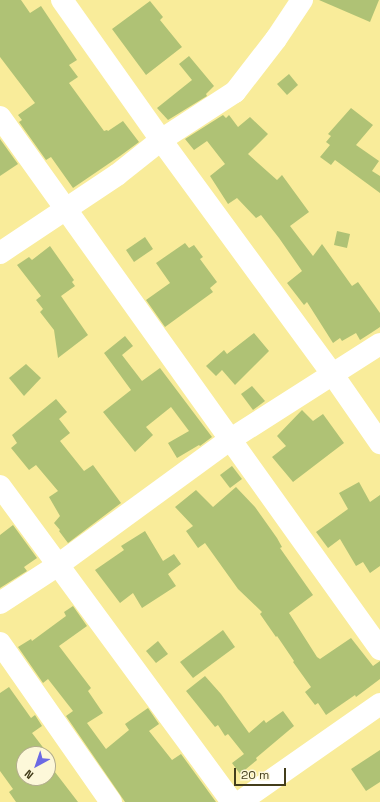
<!DOCTYPE html>
<html>
<head>
<meta charset="utf-8">
<style>
  body { margin:0 }
  #map { position:relative; width:380px; height:802px; overflow:hidden; background:#f9ec9a; font-family:"Space Grotesk",sans-serif }
  div>[style] { position:absolute }
  .building>* { inset:0; background:#afc275 }
  .minor>* { height:22px; margin:-11px; padding:0 11px; transform-origin:11px; border-radius:11px; background:#fff }
  span { translate:-50% -50%; white-space:nowrap; text-align:center; line-height:1.15; -webkit-text-stroke:3px #fdf8d9; paint-order:stroke }
  .north { position:absolute; left:16px; top:746px; width:40px; height:40px; box-sizing:border-box; background:#fdf8d9; border:1px solid #b3ad8d; border-radius:50%; rotate:220deg; font-size:11px; font-weight:700; line-height:16px; text-align:center; color:#433d1b }
  .north::after { content:''; display:block; margin:auto; width:14px; height:18px; background:#6c6ae4; clip-path:polygon(50% 0,100% 100%,50% 72%,0 100%) }
  .scale { position:absolute; left:234px; top:768px; width:52px; height:18px; box-sizing:border-box; border:2px solid #433d1b; border-top:0; padding-left:5px; font-size:12px; line-height:14px; white-space:nowrap; color:#433d1b; -webkit-text-stroke:3px #fdf8d9; paint-order:stroke }
</style>
</head>
<body>
<div id="map">
  <div class="building">
    <i style="clip-path:polygon(0 0,21px 0,30px 13px,41px 6px,77px 60px,69px 65px,78px 77px,69px 83px,93px 116px,104px 131px,107px 130px,108px 131px,123px 121px,139px 142px,120px 156px,73px 188px,51px 157px,46px 160px,19px 122px,22px 120px,18px 115px,35px 103px,0 57px)"></i>
    <i style="clip-path:polygon(319px 0,379px 0,370px 22px)"></i>
    <i style="clip-path:polygon(150px 1px,163px 17px,160px 20px,182px 47px,146px 75px,112px 29px)"></i>
    <i style="clip-path:polygon(189px 56px,214px 86px,206px 94px,207px 96px,168px 120px,157px 108px,192px 80px,179px 64px)"></i>
    <i style="clip-path:polygon(289px 74px,298px 85px,287px 95px,277px 84px)"></i>
    <i style="clip-path:polygon(351px 108px,373px 125px,356px 145px,379px 161px,372px 171px,380px 176px,380px 193px,335px 160px,331px 165px,320px 157px,330px 145px,326px 142px,331px 136px,328px 134px)"></i>
    <i style="clip-path:polygon(223px 115px,226px 118px,229px 115px,238px 127px,250px 117px,268px 134px,248px 154px,277px 180px,282px 175px,309px 212px,290px 226px,313px 256px,322px 244px,352px 286px,358px 282px,380px 313px,380px 327px,371px 333px,360px 340px,356px 333px,342px 341px,340px 338px,333px 343px,307px 302px,304px 305px,287px 283px,302px 271px,279px 238px,261px 215px,256px 218px,237px 198px,228px 204px,210px 176px,225px 164px,207px 141px,194px 150px,185px 139px)"></i>
    <i style="clip-path:polygon(0 139px,18px 164px,0 176px)"></i>
    <i style="clip-path:polygon(337px 231px,350px 234px,347px 248px,334px 245px)"></i>
    <i style="clip-path:polygon(145px 237px,153px 249px,134px 262px,126px 250px)"></i>
    <i style="clip-path:polygon(185px 243px,189px 248px,194px 245px,203px 257px,200px 259px,217px 282px,210px 288px,213px 292px,165px 327px,146px 300px,170px 283px,156px 263px)"></i>
    <i style="clip-path:polygon(50px 246px,74px 280px,72px 282px,75px 286px,61px 296px,88px 335px,58px 358px,54px 330px,40px 312px,43px 309px,36px 300px,41px 296px,17px 265px,29px 257px,32px 260px)"></i>
    <i style="clip-path:polygon(254px 333px,269px 351px,235px 385px,222px 370px,216px 376px,206px 366px,224px 350px,227px 354px)"></i>
    <i style="clip-path:polygon(125px 336px,133px 346px,122px 355px,142px 381px,160px 368px,212px 437px,200px 446px,199px 445px,177px 458px,168px 443px,189px 431px,171px 407px,146px 427px,153px 435px,135px 452px,103px 412px,131px 390px,104px 353px)"></i>
    <i style="clip-path:polygon(26px 364px,41px 378px,24px 396px,9px 378px)"></i>
    <i style="clip-path:polygon(252px 386px,265px 401px,253px 410px,241px 394px)"></i>
    <i style="clip-path:polygon(56px 399px,67px 412px,59px 419px,70px 433px,60px 441px,84px 471px,93px 465px,121px 503px,68px 543px,59px 531px,60px 530px,54px 523px,60px 516px,49px 497px,58px 491px,36px 465px,29px 470px,11px 448px,17px 443px,12px 435px)"></i>
    <i style="clip-path:polygon(302px 410px,313px 421px,323px 414px,344px 443px,293px 482px,272px 457px,286px 446px,277px 436px)"></i>
    <i style="clip-path:polygon(232px 466px,242px 479px,230px 488px,220px 475px)"></i>
    <i style="clip-path:polygon(359px 482px,370px 502px,380px 495px,380px 566px,370px 573px,363px 562px,356px 566px,340px 539px,328px 548px,316px 532px,348px 509px,339px 493px)"></i>
    <i style="clip-path:polygon(236px 487px,255px 507px,277px 538px,282px 547px,280px 548px,313px 595px,289px 613px,317px 657px,320px 659px,351px 638px,373px 666px,380px 661px,380px 679px,356px 697px,355px 695px,326px 715px,318px 703px,315px 705px,305px 692px,311px 687px,293px 662px,294px 661px,277px 636px,276px 637px,260px 614px,262px 612px,238px 589px,205px 543px,198px 548px,186px 531px,193px 526px,175px 507px,196px 490px,213px 507px)"></i>
    <i style="clip-path:polygon(13px 525px,37px 558px,24px 567px,27px 571px,0 588px,0 535px)"></i>
    <i style="clip-path:polygon(145px 531px,163px 561px,174px 554px,181px 564px,168px 574px,176px 586px,142px 608px,133px 593px,120px 603px,95px 570px,124px 550px,121px 546px)"></i>
    <i style="clip-path:polygon(73px 606px,87px 626px,59px 646px,91px 688px,88px 691px,103px 713px,87px 723px,106px 749px,129px 730px,125px 724px,148px 708px,159px 724px,149px 731px,172px 760px,181px 754px,216px 802px,125px 802px,123px 799px,66px 716px,73px 711px,48px 679px,43px 683px,18px 647px,31px 639px,32px 641px,66px 616px,64px 612px)"></i>
    <i style="clip-path:polygon(223px 630px,235px 647px,193px 678px,180px 662px)"></i>
    <i style="clip-path:polygon(158px 641px,168px 654px,156px 663px,146px 651px)"></i>
    <i style="clip-path:polygon(205px 676px,221px 694px,249px 733px,264px 720px,266px 723px,283px 711px,294px 726px,256px 758px,257px 760px,240px 774px,232px 763px,244px 754px,228px 734px,225px 736px,218px 725px,215px 727px,186px 691px)"></i>
    <i style="clip-path:polygon(evenodd,9px 687px,31px 718px,35px 715px,42px 726px,32px 733px,52px 759px,48px 763px,78px 802px,16px 802px,9px 792px,13px 789px,0 771px,0 693px,9px 687px,24px 754px,48px 754px,48px 778px,24px 778px,24px 754px)"></i>
    <i style="clip-path:polygon(380px 750px,380px 782px,366px 791px,351px 769px)"></i>
  </div>
  <div class="minor">
    <i style="left:62px;top:0;width:171px;rotate:54.7deg"></i>
    <i style="left:161px;top:140px;width:291px;rotate:53.8deg"></i>
    <i style="left:333px;top:375px;width:83px;rotate:55.3deg"></i>
    <i style="left:0;top:117px;width:654px;rotate:54.46deg"></i>
    <i style="left:0;top:253px;width:141px;rotate:-33.7deg"></i>
    <i style="left:117px;top:175px;width:56px;rotate:-38.5deg"></i>
    <i style="left:161px;top:140px;width:88px;rotate:-33deg"></i>
    <i style="left:235px;top:92px;width:67px;rotate:-52.3deg"></i>
    <i style="left:276px;top:39px;width:47px;rotate:-56.3deg"></i>
    <i style="left:0;top:486px;width:392px;rotate:53.7deg"></i>
    <i style="left:0;top:603px;width:69px;rotate:-33.2deg"></i>
    <i style="left:58px;top:565px;width:214px;rotate:-36.1deg"></i>
    <i style="left:231px;top:439px;width:177px;rotate:-32.5deg"></i>
    <i style="left:0;top:643px;width:194px;rotate:55.1deg"></i>
    <i style="left:240px;top:802px;width:171px;rotate:-35deg"></i>
  </div>
  <div class="north">N</div>
  <div class="scale">20 m</div>
</div>
</body>
</html>
